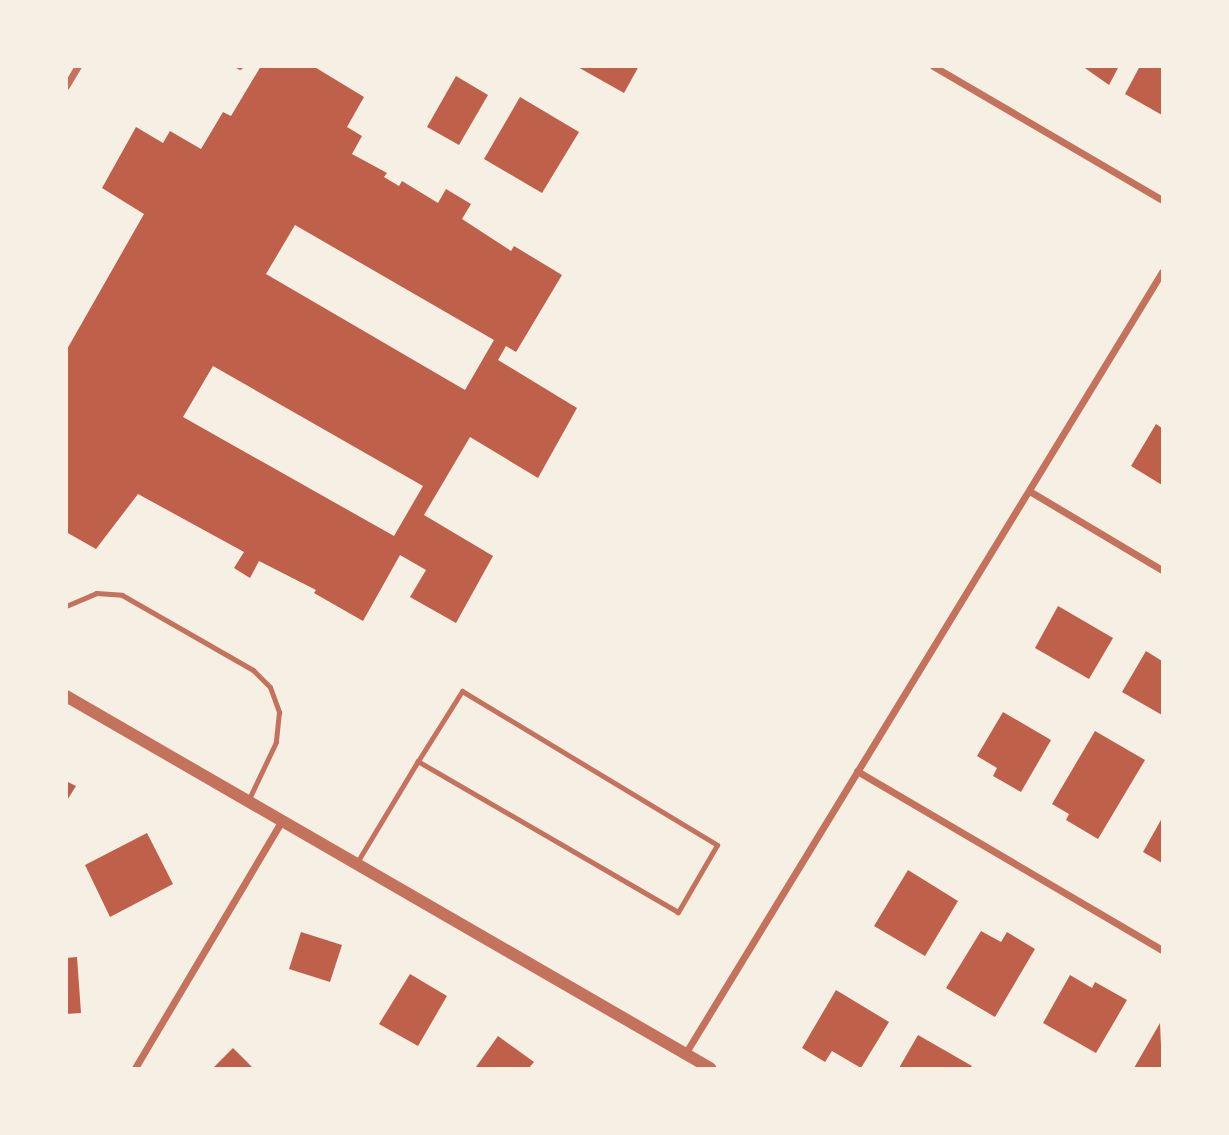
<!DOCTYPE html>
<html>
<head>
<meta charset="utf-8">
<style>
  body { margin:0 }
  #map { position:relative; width:1229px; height:1135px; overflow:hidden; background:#f6efe4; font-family:"PT Sans",sans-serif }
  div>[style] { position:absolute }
  .building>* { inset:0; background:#bf614a }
  .service>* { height:5px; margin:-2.5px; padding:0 2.5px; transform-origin:2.5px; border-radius:2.5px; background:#c5725c }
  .minor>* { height:7px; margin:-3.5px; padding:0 3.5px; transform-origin:3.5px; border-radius:3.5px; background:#c5725c }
  .tertiary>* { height:12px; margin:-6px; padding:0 6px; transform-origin:6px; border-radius:6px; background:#c5725c }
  span { translate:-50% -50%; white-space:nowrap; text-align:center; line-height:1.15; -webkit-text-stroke:5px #f6efe4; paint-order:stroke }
  .frame { position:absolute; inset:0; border:68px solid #f6efe4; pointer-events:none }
</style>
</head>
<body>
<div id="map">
  <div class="building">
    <i style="clip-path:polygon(evenodd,261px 66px,313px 66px,364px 97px,347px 127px,362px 136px,352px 154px,387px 173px,384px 177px,399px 186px,402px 181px,438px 203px,446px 189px,471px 204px,462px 219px,511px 251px,514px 246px,562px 275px,516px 352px,506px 346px,498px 360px,577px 408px,538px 478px,470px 437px,424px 515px,493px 556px,456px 623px,410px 597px,426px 570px,400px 555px,363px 621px,314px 593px,316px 590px,259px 561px,250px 578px,234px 568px,244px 552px,138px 494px,96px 549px,66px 532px,66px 351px,144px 214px,102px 188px,136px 127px,163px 143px,170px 131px,201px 149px,223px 112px,231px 116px,261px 66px,295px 225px,494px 340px,465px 390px,266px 274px,295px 225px,261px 66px,213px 366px,423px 486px,394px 536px,183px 417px,213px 366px)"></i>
    <i style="clip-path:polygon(576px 66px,639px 66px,624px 93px)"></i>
    <i style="clip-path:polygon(1082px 66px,1119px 66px,1109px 85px)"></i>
    <i style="clip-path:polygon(1140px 66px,1162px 66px,1162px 115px,1125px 94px)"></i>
    <i style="clip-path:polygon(456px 76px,488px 95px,459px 145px,427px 127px)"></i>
    <i style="clip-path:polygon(520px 97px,579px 132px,542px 193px,484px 159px)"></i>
    <i style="clip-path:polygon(1156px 424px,1162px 428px,1162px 485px,1131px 466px)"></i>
    <i style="clip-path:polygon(1058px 606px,1113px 638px,1089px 679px,1035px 648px)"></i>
    <i style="clip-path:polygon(1146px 651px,1162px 661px,1162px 715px,1122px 692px)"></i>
    <i style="clip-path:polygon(1003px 712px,1051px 740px,1021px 792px,993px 776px,997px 768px,977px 756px)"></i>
    <i style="clip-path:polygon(1095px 731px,1145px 760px,1098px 839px,1066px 820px,1069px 814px,1052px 804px)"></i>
    <i style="clip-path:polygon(66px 781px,76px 786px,66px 802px)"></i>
    <i style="clip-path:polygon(1162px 818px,1162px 863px,1143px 852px)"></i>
    <i style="clip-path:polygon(147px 833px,173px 884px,110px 917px,85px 865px)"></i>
    <i style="clip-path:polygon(908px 870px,958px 901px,925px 956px,874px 926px)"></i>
    <i style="clip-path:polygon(981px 931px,1001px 942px,1007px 932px,1035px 949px,995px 1017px,946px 988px)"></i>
    <i style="clip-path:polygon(301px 932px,342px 945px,330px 982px,289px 969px)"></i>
    <i style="clip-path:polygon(77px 957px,81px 1013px,66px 1014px,66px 958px)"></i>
    <i style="clip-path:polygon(410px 974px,447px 996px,418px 1046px,379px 1024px)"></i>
    <i style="clip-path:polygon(1070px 975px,1092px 988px,1095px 982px,1127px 1000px,1096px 1053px,1043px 1023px)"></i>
    <i style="clip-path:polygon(836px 990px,889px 1022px,861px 1068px,832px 1051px,825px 1062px,802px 1048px)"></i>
    <i style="clip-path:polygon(1160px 1023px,1162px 1068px,1134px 1068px)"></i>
    <i style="clip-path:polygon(918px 1035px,972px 1066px,970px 1068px,899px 1068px)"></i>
    <i style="clip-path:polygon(498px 1036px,534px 1062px,529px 1068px,476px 1067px)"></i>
    <i style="clip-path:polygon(233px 1048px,253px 1068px,213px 1068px)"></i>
  </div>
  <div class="service">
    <i style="left:238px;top:66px;width:2px;rotate:27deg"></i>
    <i style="left:66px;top:606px;width:33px;rotate:-23deg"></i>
    <i style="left:96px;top:593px;width:26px;rotate:4deg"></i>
    <i style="left:122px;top:595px;width:151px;rotate:29.8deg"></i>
    <i style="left:253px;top:670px;width:24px;rotate:45deg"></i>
    <i style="left:270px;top:687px;width:27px;rotate:70deg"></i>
    <i style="left:279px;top:712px;width:30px;rotate:96deg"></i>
    <i style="left:276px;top:742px;width:65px;rotate:115.4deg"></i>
    <i style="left:356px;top:864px;width:120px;rotate:-59deg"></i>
    <i style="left:418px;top:761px;width:83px;rotate:-57.8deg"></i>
    <i style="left:462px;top:691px;width:298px;rotate:31.1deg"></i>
    <i style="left:717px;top:845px;width:78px;rotate:120.2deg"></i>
    <i style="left:678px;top:912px;width:301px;rotate:-149.9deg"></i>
  </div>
  <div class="minor">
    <i style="left:933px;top:66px;width:265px;rotate:30.3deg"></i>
    <i style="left:66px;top:86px;width:23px;rotate:-59deg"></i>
    <i style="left:1031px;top:492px;width:152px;rotate:30.8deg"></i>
    <i style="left:857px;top:771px;width:354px;rotate:30.4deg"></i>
    <i style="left:685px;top:1054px;width:916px;rotate:-58.62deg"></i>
    <i style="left:135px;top:1068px;width:288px;rotate:-59.3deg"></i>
  </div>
  <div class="tertiary">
    <i style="left:66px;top:696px;width:744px;rotate:30.01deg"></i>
  </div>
  <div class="frame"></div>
</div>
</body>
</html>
